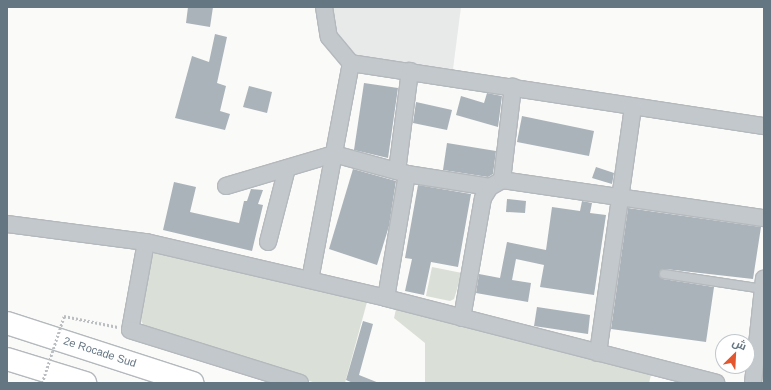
<!DOCTYPE html>
<html>
<head>
<meta charset="utf-8">
<style>
  body { margin:0 }
  #map { position:relative; width:771px; height:390px; overflow:hidden; background:#fafaf8; font-family:Arial,Cairo,sans-serif }
  div>[style] { position:absolute }
  .built>* { inset:0; background:#e8e9e9 }
  .green>* { inset:0; background:#dadfd7 }
  .building>* { inset:0; background:#aab3b9 }
  .path>* { height:2.5px; margin-top:-1.25px; transform-origin:0; background:repeating-linear-gradient(90deg,#bbbfc2 0 2px,transparent 0 4px) }
  .roads { filter:drop-shadow(1px 0 #b4b9bd) drop-shadow(-1px 0 #b4b9bd) drop-shadow(0 1px #b4b9bd) drop-shadow(0 -1px #b4b9bd) }
  .service>* { height:8px; margin:-4px; padding:0 4px; transform-origin:4px; border-radius:4px; background:#c3c8cc }
  .minor>* { height:16px; margin:-8px; padding:0 8px; transform-origin:8px; border-radius:8px; background:#c3c8cc }
  .motorway>* { height:22px; margin:-11px; padding:0 11px; transform-origin:11px; border-radius:11px; background:#fff }
  .path-bridge>* { height:2.5px; margin-top:-1.25px; transform-origin:0; background:repeating-linear-gradient(90deg,#bbbfc2 0 2px,transparent 0 4px) }
  span { translate:-50% -50%; white-space:nowrap; text-align:center; line-height:1.15; -webkit-text-stroke:4px #fff; paint-order:stroke }
  .street-label { font-size:11px; color:#657683 }
  .frame { position:absolute; inset:0; border:8px solid #657683; pointer-events:none }
  .north { position:absolute; left:715px; top:334px; width:40px; height:40px; box-sizing:border-box; background:#fff; border:1px solid #c1c8cd; border-radius:50%; rotate:24deg; font-size:11px; font-weight:700; line-height:16px; text-align:center; color:#657683 }
  .north::after { content:''; display:block; margin:auto; width:14px; height:18px; background:#e4572e; clip-path:polygon(50% 0,100% 100%,50% 72%,0 100%) }
</style>
</head>
<body>
<div id="map">
  <div class="built">
    <i style="clip-path:polygon(324px 7px,461px 7px,452px 77px,351px 63px,329px 37px)"></i>
  </div>
  <div class="green">
    <i style="clip-path:polygon(151px 248px,367px 302px,345px 383px,316px 383px,146px 329px,141px 321px)"></i>
    <i style="clip-path:polygon(432px 267px,462px 273px,454px 299px,450px 301px,426px 296px)"></i>
    <i style="clip-path:polygon(397px 305px,652px 371px,649px 383px,425px 383px,425px 343px,394px 318px)"></i>
  </div>
  <div class="building">
    <i style="clip-path:polygon(188px 7px,213px 7px,210px 27px,186px 23px)"></i>
    <i style="clip-path:polygon(215px 34px,227px 37px,217px 83px,226px 86px,220px 111px,230px 114px,225px 130px,175px 118px,192px 56px,209px 62px)"></i>
    <i style="clip-path:polygon(364px 83px,398px 88px,388px 158px,354px 150px)"></i>
    <i style="clip-path:polygon(249px 86px,272px 92px,267px 113px,243px 107px)"></i>
    <i style="clip-path:polygon(487px 93px,502px 96px,498px 127px,456px 115px,461px 96px,484px 103px)"></i>
    <i style="clip-path:polygon(416px 102px,452px 110px,447px 130px,413px 123px)"></i>
    <i style="clip-path:polygon(522px 116px,594px 131px,589px 156px,517px 142px)"></i>
    <i style="clip-path:polygon(447px 143px,496px 151px,493px 174px,488px 177px,443px 170px)"></i>
    <i style="clip-path:polygon(596px 167px,614px 173px,612px 184px,592px 178px)"></i>
    <i style="clip-path:polygon(353px 169px,396px 181px,389px 226px,377px 265px,329px 249px)"></i>
    <i style="clip-path:polygon(174px 182px,196px 187px,190px 212px,239px 223px,244px 201px,247px 201px,251px 189px,263px 190px,258px 204px,263px 205px,252px 251px,163px 230px)"></i>
    <i style="clip-path:polygon(418px 185px,471px 194px,458px 267px,431px 262px,424px 295px,405px 291px,412px 259px,405px 258px)"></i>
    <i style="clip-path:polygon(507px 199px,526px 201px,525px 213px,506px 212px)"></i>
    <i style="clip-path:polygon(582px 201px,592px 203px,590px 213px,606px 215px,594px 295px,540px 287px,544px 265px,516px 259px,512px 280px,531px 283px,528px 302px,476px 293px,479px 274px,500px 278px,507px 242px,546px 250px,552px 207px,580px 211px)"></i>
    <i style="clip-path:polygon(628px 208px,761px 227px,753px 279px,665px 269px,660px 271px,659px 276px,663px 279px,714px 287px,706px 342px,611px 329px)"></i>
    <i style="clip-path:polygon(537px 307px,590px 315px,588px 334px,534px 326px)"></i>
    <i style="clip-path:polygon(363px 321px,373px 324px,359px 375px,379px 383px,353px 383px,346px 380px)"></i>
  </div>
  <div class="path">
    <i style="left:64px;top:316px;width:55px;rotate:11.5deg"></i>
  </div>
  <div class="roads">
    <div class="service">
      <i style="left:664px;top:274px;width:100px;rotate:8.6deg"></i>
    </div>
    <div class="minor">
      <i style="left:324px;top:7px;width:30px;rotate:81deg"></i>
      <i style="left:329px;top:37px;width:34px;rotate:50deg"></i>
      <i style="left:351px;top:63px;width:418px;rotate:8.7deg"></i>
      <i style="left:397px;top:171px;width:101px;rotate:-82.6deg"></i>
      <i style="left:502px;top:180px;width:265px;rotate:8.3deg"></i>
      <i style="left:226px;top:186px;width:113px;rotate:-16.5deg"></i>
      <i style="left:334px;top:154px;width:76px;rotate:15.3deg"></i>
      <i style="left:407px;top:174px;width:84px;rotate:8.9deg"></i>
      <i style="left:7px;top:224px;width:140px;rotate:7.4deg"></i>
      <i style="left:146px;top:242px;width:246px;rotate:13.1deg"></i>
      <i style="left:386px;top:298px;width:341px;rotate:14.4deg"></i>
      <i style="left:146px;top:242px;width:89px;rotate:100.3deg"></i>
      <i style="left:130px;top:330px;width:178px;rotate:17.3deg"></i>
      <i style="left:268px;top:242px;width:76px;rotate:-75.6deg"></i>
      <i style="left:310px;top:280px;width:221px;rotate:-79.3deg"></i>
      <i style="left:386px;top:298px;width:126px;rotate:-80.4deg"></i>
      <i style="left:462px;top:318px;width:122px;rotate:-80.1deg"></i>
      <i style="left:483px;top:198px;width:13px;rotate:-58deg"></i>
      <i style="left:490px;top:187px;width:14px;rotate:-30deg"></i>
      <i style="left:502px;top:180px;width:94px;rotate:-83.3deg"></i>
      <i style="left:598px;top:353px;width:249px;rotate:-81.9deg"></i>
      <i style="left:753px;top:383px;width:105px;rotate:-84deg"></i>
    </div>
    <div class="motorway">
      <i style="left:7px;top:323px;width:195px;rotate:17.9deg"></i>
      <i style="left:7px;top:359px;width:82px;rotate:17.1deg"></i>
    </div>
  </div>
  <div class="path-bridge">
    <i style="left:42px;top:383px;width:71px;rotate:-71.8deg"></i>
  </div>
  <div class="street-label">
    <span style="left:100px;top:352px;rotate:18deg">2e Rocade Sud</span>
  </div>
  <div class="frame"></div>
  <div class="north">ش</div>
</div>
</body>
</html>
